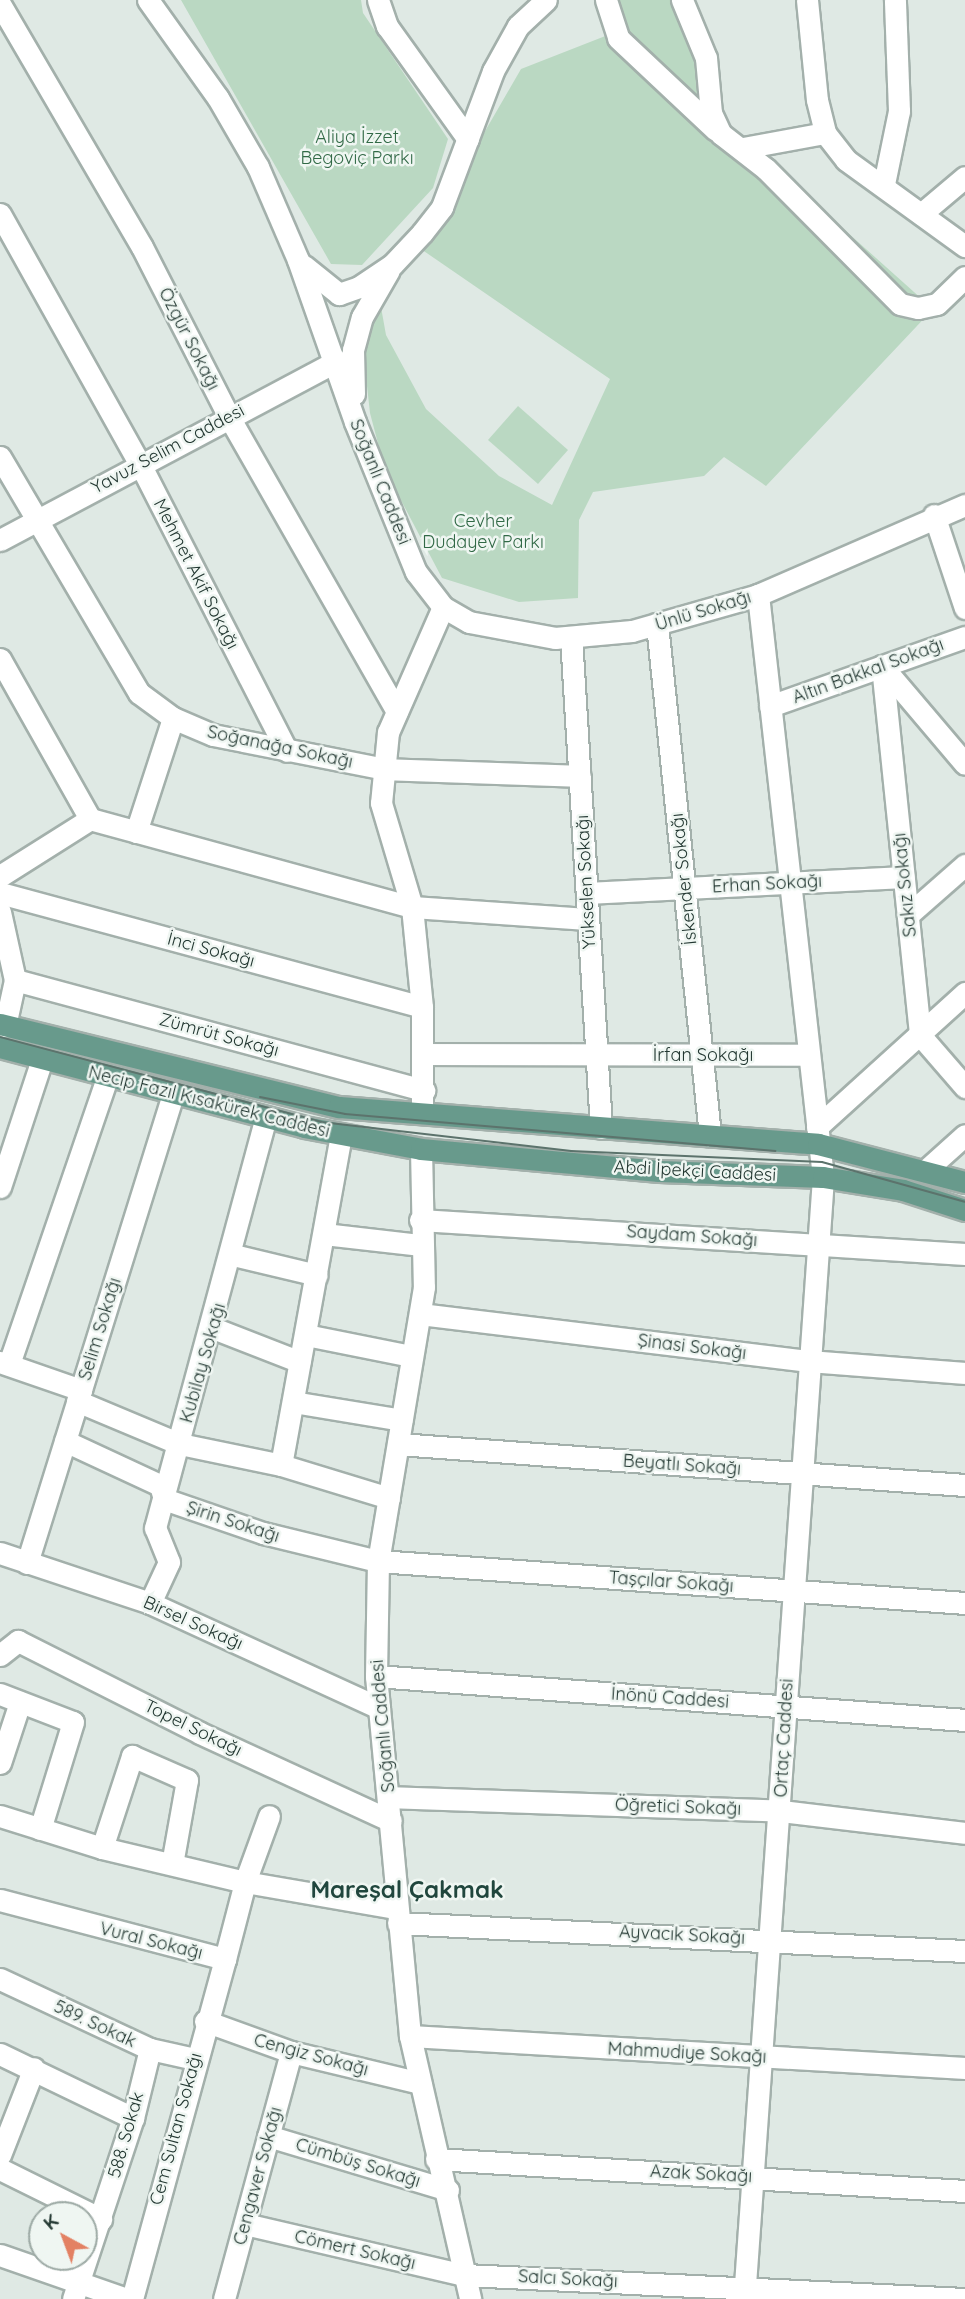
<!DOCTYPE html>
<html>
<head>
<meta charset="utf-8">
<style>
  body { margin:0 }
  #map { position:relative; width:965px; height:2299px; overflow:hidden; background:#dfe9e4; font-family:Quicksand,sans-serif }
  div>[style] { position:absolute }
  .green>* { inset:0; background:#bad8c2 }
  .roads { filter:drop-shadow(2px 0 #a3b0ab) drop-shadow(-2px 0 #a3b0ab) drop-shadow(0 2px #a3b0ab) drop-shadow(0 -2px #a3b0ab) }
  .minor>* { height:21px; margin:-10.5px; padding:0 10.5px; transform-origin:10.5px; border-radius:10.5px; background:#fff }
  .major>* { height:21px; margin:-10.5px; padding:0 10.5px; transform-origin:10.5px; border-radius:10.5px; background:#689a8c }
  .tram>* { height:2px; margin:-1px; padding:0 1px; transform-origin:1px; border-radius:1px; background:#5c736c }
  span { translate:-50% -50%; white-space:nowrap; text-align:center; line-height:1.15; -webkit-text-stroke:5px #eff6f2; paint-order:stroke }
  .park-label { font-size:18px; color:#316946 }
  .street-label { font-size:18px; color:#223731 }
  .district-label { font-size:24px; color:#20463d; font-weight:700 }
  .north { position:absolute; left:28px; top:2201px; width:70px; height:70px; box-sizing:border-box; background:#eff6f2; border:2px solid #9daaa5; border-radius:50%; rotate:319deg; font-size:19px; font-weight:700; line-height:28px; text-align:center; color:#223731 }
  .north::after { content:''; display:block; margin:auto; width:24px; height:32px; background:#e38163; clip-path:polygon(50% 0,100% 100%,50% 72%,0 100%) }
</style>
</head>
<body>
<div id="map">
  <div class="green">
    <i style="clip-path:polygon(181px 0,361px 0,363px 13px,448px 139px,433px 188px,362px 265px,331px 264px)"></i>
    <i style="clip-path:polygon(605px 0,688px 0,711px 48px,724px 122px,933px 309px,766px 486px,724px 457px,704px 476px,593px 492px,579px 520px,578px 598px,519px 602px,442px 578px,385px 470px,370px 413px,362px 341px,379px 296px,386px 335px,426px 409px,499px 476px,552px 505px,610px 379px,418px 247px,521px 69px,613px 33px)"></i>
    <i style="clip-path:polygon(518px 406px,568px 450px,538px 484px,488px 440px)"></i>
  </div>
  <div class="roads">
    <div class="minor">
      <i style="left:148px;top:0;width:120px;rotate:54.5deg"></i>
      <i style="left:218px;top:98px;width:80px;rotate:59.9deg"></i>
      <i style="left:258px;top:167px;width:101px;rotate:66.7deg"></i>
      <i style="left:298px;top:260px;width:172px;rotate:70.6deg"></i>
      <i style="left:355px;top:422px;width:162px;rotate:67.9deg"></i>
      <i style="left:416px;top:572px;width:44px;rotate:52.4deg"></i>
      <i style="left:443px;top:607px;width:137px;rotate:113.7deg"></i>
      <i style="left:388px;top:732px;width:71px;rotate:95.6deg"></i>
      <i style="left:381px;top:803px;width:109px;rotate:73.4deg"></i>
      <i style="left:412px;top:907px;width:100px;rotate:84.3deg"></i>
      <i style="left:422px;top:1007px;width:106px;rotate:90deg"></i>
      <i style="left:378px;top:0;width:28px;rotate:71deg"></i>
      <i style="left:387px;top:26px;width:139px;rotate:54.4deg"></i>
      <i style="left:606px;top:0;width:40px;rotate:72deg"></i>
      <i style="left:618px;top:38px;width:134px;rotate:43.2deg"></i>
      <i style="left:682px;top:0;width:63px;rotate:67.5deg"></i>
      <i style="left:706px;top:58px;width:55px;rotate:84.8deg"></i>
      <i style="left:711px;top:113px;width:23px;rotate:65deg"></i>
      <i style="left:721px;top:134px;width:57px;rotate:37.9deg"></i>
      <i style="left:766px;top:169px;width:190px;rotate:45.2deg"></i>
      <i style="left:900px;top:304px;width:18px;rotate:13deg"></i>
      <i style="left:918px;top:308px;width:19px;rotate:-12deg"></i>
      <i style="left:937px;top:304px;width:39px;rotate:-44deg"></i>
      <i style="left:807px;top:0;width:100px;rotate:84.3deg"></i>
      <i style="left:817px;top:100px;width:34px;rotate:76deg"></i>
      <i style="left:825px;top:133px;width:34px;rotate:52deg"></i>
      <i style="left:846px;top:160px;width:147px;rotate:35.9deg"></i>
      <i style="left:0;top:4px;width:281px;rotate:59.7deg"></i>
      <i style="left:142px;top:247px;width:191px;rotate:62.9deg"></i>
      <i style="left:229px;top:417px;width:339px;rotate:60.3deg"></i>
      <i style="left:743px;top:148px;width:83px;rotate:-10.4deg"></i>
      <i style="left:884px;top:184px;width:75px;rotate:-78.4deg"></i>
      <i style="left:899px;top:111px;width:111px;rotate:-92.1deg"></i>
      <i style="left:0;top:214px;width:287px;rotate:60.8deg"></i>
      <i style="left:140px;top:464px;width:322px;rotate:62.9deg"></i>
      <i style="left:921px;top:214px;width:57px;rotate:-40.1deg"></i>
      <i style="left:304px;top:266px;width:45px;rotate:38.7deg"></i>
      <i style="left:339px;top:294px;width:21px;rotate:-19deg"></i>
      <i style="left:359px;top:287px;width:40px;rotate:-34deg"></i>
      <i style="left:392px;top:265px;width:44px;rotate:-46.8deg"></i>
      <i style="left:422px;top:233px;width:33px;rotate:-52deg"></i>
      <i style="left:442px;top:207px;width:145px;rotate:-69.4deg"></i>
      <i style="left:493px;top:71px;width:51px;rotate:-60.9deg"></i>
      <i style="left:518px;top:26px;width:38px;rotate:-43deg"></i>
      <i style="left:354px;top:394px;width:44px;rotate:-91.3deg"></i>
      <i style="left:353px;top:350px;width:34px;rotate:-75deg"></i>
      <i style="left:362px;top:317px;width:54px;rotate:-60.1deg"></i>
      <i style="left:0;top:457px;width:274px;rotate:59.5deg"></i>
      <i style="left:139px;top:693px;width:42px;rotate:36.3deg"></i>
      <i style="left:173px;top:718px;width:43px;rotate:23deg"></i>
      <i style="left:213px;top:735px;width:174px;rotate:11.2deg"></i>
      <i style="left:384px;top:769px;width:196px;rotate:2deg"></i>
      <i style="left:934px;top:515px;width:98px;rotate:71.6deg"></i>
      <i style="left:0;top:540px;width:382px;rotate:-28deg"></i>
      <i style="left:443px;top:607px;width:30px;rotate:30deg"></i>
      <i style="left:469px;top:622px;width:87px;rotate:10.5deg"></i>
      <i style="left:555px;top:638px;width:77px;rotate:-5.2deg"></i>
      <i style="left:632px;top:631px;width:131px;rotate:-15.9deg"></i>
      <i style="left:758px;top:595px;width:226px;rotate:-23.5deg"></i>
      <i style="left:657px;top:624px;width:514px;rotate:84.08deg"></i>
      <i style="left:571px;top:637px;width:492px;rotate:86.5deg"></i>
      <i style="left:0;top:659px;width:184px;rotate:60.6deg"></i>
      <i style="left:90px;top:819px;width:334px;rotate:15.3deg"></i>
      <i style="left:412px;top:907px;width:176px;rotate:3.9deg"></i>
      <i style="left:882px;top:666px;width:371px;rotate:84.1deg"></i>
      <i style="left:920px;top:1035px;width:69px;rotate:49.1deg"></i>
      <i style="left:882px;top:666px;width:128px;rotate:49.7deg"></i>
      <i style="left:770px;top:706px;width:207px;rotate:-19.5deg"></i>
      <i style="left:136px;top:832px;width:120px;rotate:-72deg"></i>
      <i style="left:0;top:876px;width:107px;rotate:-32.3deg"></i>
      <i style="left:0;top:893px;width:437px;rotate:15.1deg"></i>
      <i style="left:587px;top:893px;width:317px;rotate:-2.9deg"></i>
      <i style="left:0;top:912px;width:70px;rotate:77.6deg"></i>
      <i style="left:15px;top:980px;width:47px;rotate:102.3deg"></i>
      <i style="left:908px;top:915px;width:76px;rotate:-41.3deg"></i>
      <i style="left:15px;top:980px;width:424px;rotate:15.1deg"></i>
      <i style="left:422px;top:1054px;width:387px;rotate:0.1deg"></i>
      <i style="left:817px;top:1127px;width:200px;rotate:-42.2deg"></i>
      <i style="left:421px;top:1149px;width:138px;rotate:88.8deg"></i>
      <i style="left:424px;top:1287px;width:278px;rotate:99.5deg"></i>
      <i style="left:378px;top:1561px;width:115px;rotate:91deg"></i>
      <i style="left:376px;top:1676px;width:362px;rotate:84.6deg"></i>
      <i style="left:410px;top:2036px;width:270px;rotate:77.1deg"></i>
      <i style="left:926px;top:1170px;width:52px;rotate:-41.9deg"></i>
      <i style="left:0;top:1187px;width:135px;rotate:-71.8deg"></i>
      <i style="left:420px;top:1220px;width:546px;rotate:3.57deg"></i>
      <i style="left:324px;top:1234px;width:98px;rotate:6.5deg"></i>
      <i style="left:233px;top:1255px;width:86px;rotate:13.4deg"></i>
      <i style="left:420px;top:1314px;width:392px;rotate:6.9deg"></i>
      <i style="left:809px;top:1361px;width:156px;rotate:4.4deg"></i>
      <i style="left:213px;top:1328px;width:93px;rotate:21.3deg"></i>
      <i style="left:306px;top:1335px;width:107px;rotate:11.3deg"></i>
      <i style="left:0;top:1362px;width:86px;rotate:19.1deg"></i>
      <i style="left:9px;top:1364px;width:303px;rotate:-71.1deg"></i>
      <i style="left:77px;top:1401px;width:112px;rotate:22.7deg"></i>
      <i style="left:180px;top:1444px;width:103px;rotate:11.7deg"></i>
      <i style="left:281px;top:1465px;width:113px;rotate:17deg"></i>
      <i style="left:293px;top:1402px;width:110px;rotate:9.4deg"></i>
      <i style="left:65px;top:1441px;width:105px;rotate:24.9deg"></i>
      <i style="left:160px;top:1485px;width:15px;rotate:74deg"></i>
      <i style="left:164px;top:1499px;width:105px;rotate:19deg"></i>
      <i style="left:263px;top:1533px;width:118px;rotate:13.7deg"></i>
      <i style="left:378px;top:1561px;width:589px;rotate:4.09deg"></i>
      <i style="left:398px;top:1444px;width:568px;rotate:4.14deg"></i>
      <i style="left:281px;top:1465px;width:335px;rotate:-79.7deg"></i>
      <i style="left:0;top:1553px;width:158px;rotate:18.4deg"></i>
      <i style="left:150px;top:1603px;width:252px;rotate:24.6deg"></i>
      <i style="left:27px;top:1563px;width:490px;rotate:-72.7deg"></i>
      <i style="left:150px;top:1603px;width:45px;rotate:-65.1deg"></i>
      <i style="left:169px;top:1562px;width:37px;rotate:-112deg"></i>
      <i style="left:155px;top:1528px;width:425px;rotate:-74.9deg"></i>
      <i style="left:0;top:1655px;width:23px;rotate:-38deg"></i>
      <i style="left:18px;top:1641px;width:204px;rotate:26.8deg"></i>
      <i style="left:200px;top:1733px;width:210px;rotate:24.7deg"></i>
      <i style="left:376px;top:1676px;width:591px;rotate:4.27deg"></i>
      <i style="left:0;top:1694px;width:78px;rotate:21deg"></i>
      <i style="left:73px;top:1722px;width:112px;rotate:107.1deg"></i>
      <i style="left:0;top:1763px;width:64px;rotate:-71.8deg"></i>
      <i style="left:389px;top:1797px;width:392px;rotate:2deg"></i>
      <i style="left:781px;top:1811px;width:185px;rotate:6.8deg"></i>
      <i style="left:0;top:1816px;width:107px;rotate:17.4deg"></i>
      <i style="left:102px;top:1848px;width:147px;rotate:13.4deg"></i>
      <i style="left:245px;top:1882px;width:152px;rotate:9.8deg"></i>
      <i style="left:102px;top:1848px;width:97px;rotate:-71.9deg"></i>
      <i style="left:132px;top:1756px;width:60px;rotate:23.6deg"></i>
      <i style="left:187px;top:1780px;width:85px;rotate:100.1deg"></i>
      <i style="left:0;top:1900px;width:233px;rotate:14.7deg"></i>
      <i style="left:225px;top:1959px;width:80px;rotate:-75.4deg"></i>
      <i style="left:245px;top:1882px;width:70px;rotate:-70deg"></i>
      <i style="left:398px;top:1923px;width:568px;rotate:2.83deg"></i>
      <i style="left:0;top:1979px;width:166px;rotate:25deg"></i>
      <i style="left:150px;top:2049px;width:46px;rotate:12.5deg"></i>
      <i style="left:205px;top:2021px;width:91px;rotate:19.8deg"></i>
      <i style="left:291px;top:2052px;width:133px;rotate:13.5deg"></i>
      <i style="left:410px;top:2036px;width:556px;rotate:3.3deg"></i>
      <i style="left:0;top:2054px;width:148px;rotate:25.7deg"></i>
      <i style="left:268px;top:2136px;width:188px;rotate:16.7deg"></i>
      <i style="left:0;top:2155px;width:93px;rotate:-68.7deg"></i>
      <i style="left:436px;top:2159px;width:530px;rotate:3.46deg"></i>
      <i style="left:0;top:2169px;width:113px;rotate:26.3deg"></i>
      <i style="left:245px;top:2224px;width:226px;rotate:13.1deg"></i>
      <i style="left:465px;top:2275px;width:501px;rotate:2.75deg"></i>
      <i style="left:0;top:2255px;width:133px;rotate:19.2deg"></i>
      <i style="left:73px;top:2299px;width:191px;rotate:-71.7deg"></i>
      <i style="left:133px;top:2118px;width:71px;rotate:-76.2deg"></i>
      <i style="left:132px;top:2299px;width:352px;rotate:-74.7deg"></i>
      <i style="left:224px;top:2299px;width:256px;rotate:-74.8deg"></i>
      <i style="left:744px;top:2299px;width:1125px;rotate:-85.97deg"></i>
      <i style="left:823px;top:1177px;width:586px;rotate:-96.37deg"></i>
    </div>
    <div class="major">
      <i style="left:0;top:1024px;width:349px;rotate:13.8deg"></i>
      <i style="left:339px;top:1107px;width:480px;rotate:4.4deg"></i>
      <i style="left:818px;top:1144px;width:152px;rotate:14.5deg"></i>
      <i style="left:0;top:1047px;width:314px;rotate:14.7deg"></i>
      <i style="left:304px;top:1127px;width:119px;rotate:10.6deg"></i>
      <i style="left:421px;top:1149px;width:239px;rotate:5.3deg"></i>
      <i style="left:659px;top:1171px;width:164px;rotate:2.1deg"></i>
      <i style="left:823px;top:1177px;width:81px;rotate:9.2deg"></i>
      <i style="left:903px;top:1190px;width:65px;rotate:17.9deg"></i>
    </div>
  </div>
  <div class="tram">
    <i style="left:0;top:1037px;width:332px;rotate:14.8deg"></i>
    <i style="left:321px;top:1122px;width:252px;rotate:6.6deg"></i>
    <i style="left:571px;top:1151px;width:251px;rotate:2.5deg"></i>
    <i style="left:822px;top:1162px;width:148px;rotate:15.6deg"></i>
    <i style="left:260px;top:1097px;width:87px;rotate:11.3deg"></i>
    <i style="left:345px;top:1114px;width:432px;rotate:4.9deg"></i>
  </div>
  <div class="park-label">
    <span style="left:357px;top:148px">Aliya İzzet<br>Begoviç Parkı</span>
    <span style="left:483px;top:532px">Cevher<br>Dudayev Parkı</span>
  </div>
  <div class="street-label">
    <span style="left:189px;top:339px;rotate:63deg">Özgür Sokağı</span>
    <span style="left:168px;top:449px;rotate:-28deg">Yavuz Selim Caddesi</span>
    <span style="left:380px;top:482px;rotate:68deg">Soğanlı Caddesi</span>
    <span style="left:196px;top:574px;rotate:63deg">Mehmet Akif Sokağı</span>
    <span style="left:703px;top:611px;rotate:-17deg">Ünlü Sokağı</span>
    <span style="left:868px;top:671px;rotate:-20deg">Altın Bakkal Sokağı</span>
    <span style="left:280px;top:747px;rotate:12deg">Soğanağa Sokağı</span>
    <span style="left:684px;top:879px;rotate:-96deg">İskender Sokağı</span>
    <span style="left:586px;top:882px;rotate:-93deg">Yükselen Sokağı</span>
    <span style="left:767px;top:884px;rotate:-3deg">Erhan Sokağı</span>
    <span style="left:905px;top:885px;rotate:-96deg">Sakız Sokağı</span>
    <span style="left:211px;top:950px;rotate:15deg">İnci Sokağı</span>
    <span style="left:219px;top:1035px;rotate:15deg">Zümrüt Sokağı</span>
    <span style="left:703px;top:1055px">İrfan Sokağı</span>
    <span style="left:209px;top:1102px;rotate:14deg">Necip Fazıl Kısakürek Caddesi</span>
    <span style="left:695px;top:1171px;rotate:3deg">Abdi İpekçi Caddesi</span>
    <span style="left:692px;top:1236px;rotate:4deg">Saydam Sokağı</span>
    <span style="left:100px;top:1329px;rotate:-73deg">Selim Sokağı</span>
    <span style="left:692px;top:1347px;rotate:7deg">Şinasi Sokağı</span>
    <span style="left:203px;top:1363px;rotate:-74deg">Kubilay Sokağı</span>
    <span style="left:682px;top:1465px;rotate:4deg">Beyatlı Sokağı</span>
    <span style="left:233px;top:1522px;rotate:18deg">Şirin Sokağı</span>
    <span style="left:671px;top:1582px;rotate:4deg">Taşçılar Sokağı</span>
    <span style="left:193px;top:1623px;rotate:24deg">Birsel Sokağı</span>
    <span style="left:670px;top:1698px;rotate:4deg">İnönü Caddesi</span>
    <span style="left:383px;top:1726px;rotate:-95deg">Soğanlı Caddesi</span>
    <span style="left:193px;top:1728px;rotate:26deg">Topel Sokağı</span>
    <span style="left:784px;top:1738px;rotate:-87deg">Ortaç Caddesi</span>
    <span style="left:678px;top:1807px;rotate:2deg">Öğretici Sokağı</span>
    <span style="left:682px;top:1935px;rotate:3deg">Ayvacık Sokağı</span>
    <span style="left:151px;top:1941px;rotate:14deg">Vural Sokağı</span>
    <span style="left:95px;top:2024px;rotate:25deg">589. Sokak</span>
    <span style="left:687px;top:2053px;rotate:3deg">Mahmudiye Sokağı</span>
    <span style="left:311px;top:2055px;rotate:15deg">Cengiz Sokağı</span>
    <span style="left:176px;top:2129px;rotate:-75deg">Cem Sultan Sokağı</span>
    <span style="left:126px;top:2135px;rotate:-74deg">588. Sokak</span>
    <span style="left:358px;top:2163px;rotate:17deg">Cümbüş Sokağı</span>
    <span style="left:701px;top:2174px;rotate:3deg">Azak Sokağı</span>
    <span style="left:258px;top:2176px;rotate:-75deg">Cengaver Sokağı</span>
    <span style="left:355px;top:2250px;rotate:13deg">Cömert Sokağı</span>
    <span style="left:568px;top:2279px;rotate:3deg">Salcı Sokağı</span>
  </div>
  <div class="district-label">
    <span style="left:407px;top:1890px">Mareşal Çakmak</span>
  </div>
  <div class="north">K</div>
</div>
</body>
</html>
